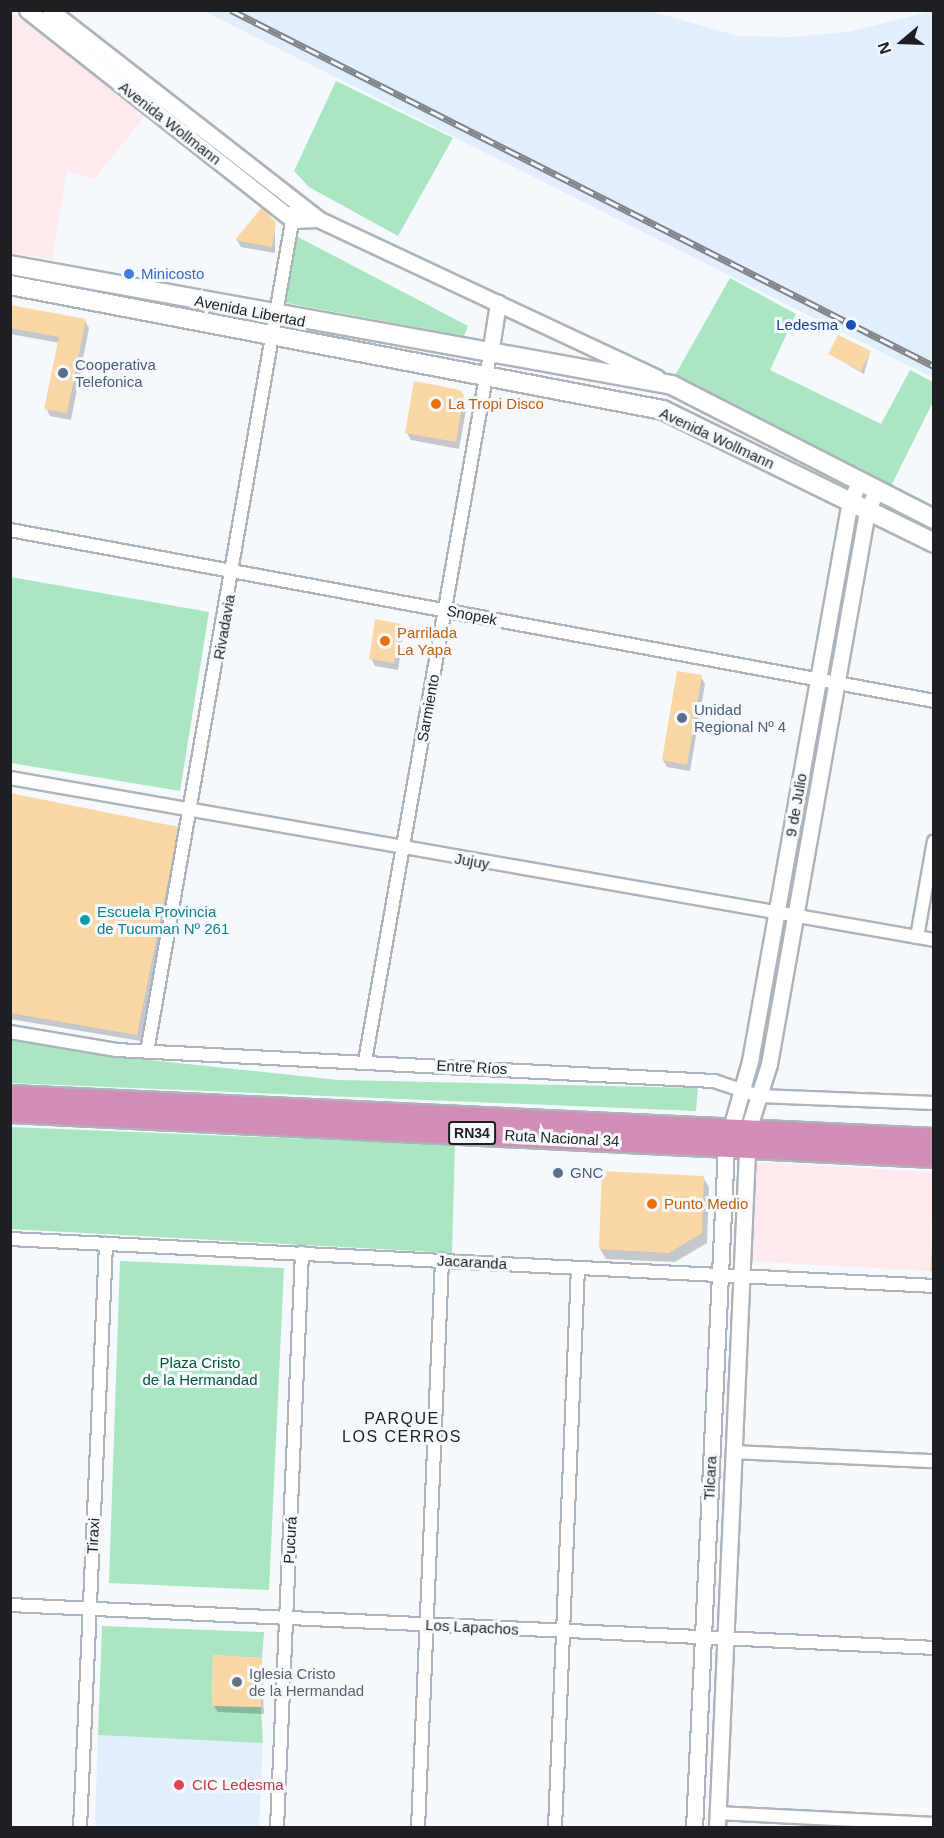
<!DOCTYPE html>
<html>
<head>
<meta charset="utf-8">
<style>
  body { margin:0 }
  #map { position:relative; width:944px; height:1838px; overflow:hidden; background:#f5f9fe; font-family:Helvetica,sans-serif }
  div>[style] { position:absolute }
  .industrial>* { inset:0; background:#fee9ed }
  .built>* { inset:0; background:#e1effc }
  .green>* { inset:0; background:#a9e6c1 }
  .shadow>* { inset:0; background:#0003 }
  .building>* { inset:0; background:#fad7a5 }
  .roads { filter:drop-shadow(2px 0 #acb3ba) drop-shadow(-2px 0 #acb3ba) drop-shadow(0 2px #acb3ba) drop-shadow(0 -2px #acb3ba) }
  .minor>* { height:12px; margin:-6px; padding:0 6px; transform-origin:6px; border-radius:6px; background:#fff }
  .tertiary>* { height:15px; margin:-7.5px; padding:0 7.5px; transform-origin:7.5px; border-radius:7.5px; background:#fff }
  .secondary>* { height:18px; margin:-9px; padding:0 9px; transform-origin:9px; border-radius:9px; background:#fff }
  .trunk>* { height:21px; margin:-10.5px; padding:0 10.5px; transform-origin:10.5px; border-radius:10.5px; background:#d28eb7 }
  .rail>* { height:7px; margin-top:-3.5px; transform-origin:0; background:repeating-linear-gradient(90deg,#f5f9fe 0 14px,#818488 0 28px); box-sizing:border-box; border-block:2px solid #818488 }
  .dots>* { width:16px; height:16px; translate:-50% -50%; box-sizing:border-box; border:3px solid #f5f9fe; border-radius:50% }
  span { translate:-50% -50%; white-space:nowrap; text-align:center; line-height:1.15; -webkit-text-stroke:6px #f5f9fe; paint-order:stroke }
  .shield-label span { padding:2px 4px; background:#f5f9fe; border:2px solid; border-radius:4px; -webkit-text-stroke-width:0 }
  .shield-label { font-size:14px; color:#1d1f22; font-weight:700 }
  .street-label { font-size:15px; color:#1d1f22 }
  .shop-label { font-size:15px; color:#366cbe }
  .left { translate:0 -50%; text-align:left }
  .transit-label { font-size:15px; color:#164399 }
  .right { translate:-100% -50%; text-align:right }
  .service-label { font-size:15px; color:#4e5e75 }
  .food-label { font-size:15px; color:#c56008 }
  .culture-label { font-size:15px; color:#0d838f }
  .park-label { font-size:15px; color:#035633 }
  .worship-label { font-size:15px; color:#5b616d }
  .health-label { font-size:15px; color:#be3a42 }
  .neighbourhood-label { font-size:16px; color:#1d1f22; letter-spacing:1.5px }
  .frame { position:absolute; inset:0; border:12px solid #1d1f22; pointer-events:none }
  .north { position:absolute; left:872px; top:12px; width:60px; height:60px; -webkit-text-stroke:4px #f5f9fe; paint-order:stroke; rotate:251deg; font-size:16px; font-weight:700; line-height:24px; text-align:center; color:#1d1f22 }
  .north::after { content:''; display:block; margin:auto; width:21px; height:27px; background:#1d1f22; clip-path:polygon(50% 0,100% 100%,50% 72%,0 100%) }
</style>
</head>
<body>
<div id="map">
  <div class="industrial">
    <i style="clip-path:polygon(10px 11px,147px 114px,94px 179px,67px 172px,52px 259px,11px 253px)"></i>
    <i style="clip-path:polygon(755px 1162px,933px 1172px,930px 1271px,747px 1261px)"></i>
  </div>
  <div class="built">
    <i style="clip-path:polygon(647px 10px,738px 36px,793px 37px,847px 32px,933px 11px,933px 378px,204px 11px)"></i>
    <i style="clip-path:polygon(98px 1735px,263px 1743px,259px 1827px,95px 1828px)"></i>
  </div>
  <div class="green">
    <i style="clip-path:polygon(336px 81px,453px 138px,398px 236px,309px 187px,294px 171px)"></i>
    <i style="clip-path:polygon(298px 237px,468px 326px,464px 336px,281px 302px)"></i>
    <i style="clip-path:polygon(730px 278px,796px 314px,770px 370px,881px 424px,910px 370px,933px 382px,933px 402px,890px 488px,674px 377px)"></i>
    <i style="clip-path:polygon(11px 577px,209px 612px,180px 791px,11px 763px)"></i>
    <i style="clip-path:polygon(11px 1039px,112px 1056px,339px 1080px,698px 1088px,696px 1111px,11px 1083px)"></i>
    <i style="clip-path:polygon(10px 1127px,455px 1145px,452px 1253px,11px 1229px)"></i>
    <i style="clip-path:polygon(120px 1261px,284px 1268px,269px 1590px,109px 1583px)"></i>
    <i style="clip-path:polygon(102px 1626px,264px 1632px,262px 1658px,213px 1655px,212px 1705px,261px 1707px,263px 1743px,98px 1735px)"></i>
  </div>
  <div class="shadow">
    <i style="clip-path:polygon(262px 209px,275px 223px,275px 253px,241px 247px,237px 240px)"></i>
    <i style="clip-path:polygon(10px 306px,85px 321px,89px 328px,71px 420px,50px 416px,46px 408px,60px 343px,10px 334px)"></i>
    <i style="clip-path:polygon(870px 352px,864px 374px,830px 354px)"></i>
    <i style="clip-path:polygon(462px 396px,467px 404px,459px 449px,411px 440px,407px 433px)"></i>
    <i style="clip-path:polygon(400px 625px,404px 632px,398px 670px,375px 666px,371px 658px)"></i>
    <i style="clip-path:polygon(701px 677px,705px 684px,690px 771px,667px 767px,663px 760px)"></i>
    <i style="clip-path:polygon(10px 795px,179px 828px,183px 835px,141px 1041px,10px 1019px)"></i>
    <i style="clip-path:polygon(703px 1177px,709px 1187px,707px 1243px,675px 1262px,606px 1259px,600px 1249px)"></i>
    <i style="clip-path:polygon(261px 1659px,264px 1714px,218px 1712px,213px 1705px)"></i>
  </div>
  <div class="building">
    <i style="clip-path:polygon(262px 207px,276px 223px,272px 247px,235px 240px)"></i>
    <i style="clip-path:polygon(10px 305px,86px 319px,67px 413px,44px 409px,59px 337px,10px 328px)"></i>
    <i style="clip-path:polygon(838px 335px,871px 351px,861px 371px,828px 354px)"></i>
    <i style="clip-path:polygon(414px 381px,460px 390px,464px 395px,456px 442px,405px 433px)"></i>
    <i style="clip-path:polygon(375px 619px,401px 624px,394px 663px,369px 659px)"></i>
    <i style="clip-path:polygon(677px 671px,702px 675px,687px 765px,662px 760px)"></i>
    <i style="clip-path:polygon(10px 793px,179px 827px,137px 1035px,10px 1013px)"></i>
    <i style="clip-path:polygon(602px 1171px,704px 1176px,702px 1233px,669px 1253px,599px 1249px)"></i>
    <i style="clip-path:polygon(932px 1240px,934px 1240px,934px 1272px,930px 1271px)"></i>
    <i style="clip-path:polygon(213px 1655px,262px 1658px,261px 1707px,212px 1706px)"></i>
  </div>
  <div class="roads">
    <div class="minor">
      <i style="left:10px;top:530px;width:940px;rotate:10.48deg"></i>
      <i style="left:10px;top:778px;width:938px;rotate:9.94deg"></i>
      <i style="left:917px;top:937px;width:97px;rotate:-80deg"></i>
      <i style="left:10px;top:1032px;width:108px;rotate:9.6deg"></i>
      <i style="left:116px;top:1050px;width:599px;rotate:2.97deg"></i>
      <i style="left:714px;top:1081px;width:47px;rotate:18.4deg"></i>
      <i style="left:759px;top:1096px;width:175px;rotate:2.3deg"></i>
      <i style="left:147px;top:1052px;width:854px;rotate:-80.09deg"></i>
      <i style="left:365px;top:1061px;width:718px;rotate:-79.97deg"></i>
      <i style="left:10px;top:1239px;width:925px;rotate:2.91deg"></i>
      <i style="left:733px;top:1452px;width:201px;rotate:2.6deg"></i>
      <i style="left:10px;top:1605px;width:925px;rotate:2.66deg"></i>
      <i style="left:718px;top:1813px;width:216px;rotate:2.9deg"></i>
      <i style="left:80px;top:1828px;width:585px;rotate:-87.45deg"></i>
      <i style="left:277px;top:1828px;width:576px;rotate:-87.51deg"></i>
      <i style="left:418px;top:1828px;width:569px;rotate:-87.58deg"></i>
      <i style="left:555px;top:1828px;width:560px;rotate:-87.65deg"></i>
    </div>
    <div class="tertiary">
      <i style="left:27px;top:10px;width:339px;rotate:38.3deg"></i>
      <i style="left:293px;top:220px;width:25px;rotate:-2deg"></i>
      <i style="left:50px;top:10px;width:340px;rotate:37.9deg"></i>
      <i style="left:318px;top:219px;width:374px;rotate:25.1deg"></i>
      <i style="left:490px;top:354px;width:52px;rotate:-81.1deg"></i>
      <i style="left:694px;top:1828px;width:683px;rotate:-87.31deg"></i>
      <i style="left:726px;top:1146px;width:88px;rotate:-74.2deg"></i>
      <i style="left:750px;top:1061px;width:569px;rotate:-79.88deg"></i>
      <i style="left:850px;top:501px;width:22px;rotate:-63deg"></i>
      <i style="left:717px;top:1828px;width:699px;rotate:-87.46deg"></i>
      <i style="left:748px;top:1130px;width:69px;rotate:-72.3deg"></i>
      <i style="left:769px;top:1064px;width:562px;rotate:-79.95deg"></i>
      <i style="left:867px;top:511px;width:23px;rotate:-65deg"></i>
    </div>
    <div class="secondary">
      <i style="left:10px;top:265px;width:673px;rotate:10.27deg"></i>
      <i style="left:672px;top:385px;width:294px;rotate:27.1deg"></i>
      <i style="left:10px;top:285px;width:665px;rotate:10.84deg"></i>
      <i style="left:663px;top:410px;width:302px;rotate:26.1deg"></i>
    </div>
    <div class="trunk">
      <i style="left:10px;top:1096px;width:925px;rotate:2.66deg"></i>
      <i style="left:10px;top:1111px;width:925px;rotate:2.79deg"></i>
    </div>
  </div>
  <div class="rail">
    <i style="left:231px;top:10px;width:788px;rotate:26.86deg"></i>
  </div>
  <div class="dots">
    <i style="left:129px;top:274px;background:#3f7fe0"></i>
    <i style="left:851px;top:325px;background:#1a4fb4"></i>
    <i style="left:63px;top:373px;background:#5c6f8a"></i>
    <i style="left:436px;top:404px;background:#e8710a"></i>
    <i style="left:385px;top:641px;background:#e8710a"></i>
    <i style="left:682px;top:718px;background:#5c6f8a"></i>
    <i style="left:85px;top:920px;background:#0f9aa8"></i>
    <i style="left:558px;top:1173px;background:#5c6f8a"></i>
    <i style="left:652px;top:1204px;background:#e8710a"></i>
    <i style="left:237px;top:1682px;background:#6b7280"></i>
    <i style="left:179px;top:1785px;background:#e0444e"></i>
  </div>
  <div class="shield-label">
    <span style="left:472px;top:1133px">RN34</span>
  </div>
  <div class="street-label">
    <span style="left:170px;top:123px;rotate:38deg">Avenida Wollmann</span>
    <span style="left:250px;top:311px;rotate:11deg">Avenida Libertad</span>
    <span style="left:717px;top:438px;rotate:25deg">Avenida Wollmann</span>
    <span style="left:472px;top:615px;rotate:11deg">Snopek</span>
    <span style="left:224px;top:627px;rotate:-80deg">Rivadavia</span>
    <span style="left:428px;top:708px;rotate:-80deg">Sarmiento</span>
    <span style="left:796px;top:805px;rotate:-80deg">9 de Julio</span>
    <span style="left:472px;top:861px;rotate:10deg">Jujuy</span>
    <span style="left:472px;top:1067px;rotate:3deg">Entre Ríos</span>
    <span style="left:562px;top:1138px;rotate:3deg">Ruta Nacional 34</span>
    <span style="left:472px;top:1262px;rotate:3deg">Jacaranda</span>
    <span style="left:710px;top:1478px;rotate:-87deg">Tilcara</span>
    <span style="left:93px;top:1536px;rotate:-87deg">Tiraxi</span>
    <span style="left:290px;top:1540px;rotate:-87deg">Pucurá</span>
    <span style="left:472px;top:1627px;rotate:3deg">Los Lapachos</span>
  </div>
  <div class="shop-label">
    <span class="left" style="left:141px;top:274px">Minicosto</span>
  </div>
  <div class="transit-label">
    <span class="right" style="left:838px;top:325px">Ledesma</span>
  </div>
  <div class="service-label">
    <span class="left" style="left:75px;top:373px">Cooperativa<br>Telefonica</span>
    <span class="left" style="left:694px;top:718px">Unidad<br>Regional Nº 4</span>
    <span class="left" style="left:570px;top:1173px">GNC</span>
  </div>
  <div class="food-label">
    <span class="left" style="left:448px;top:404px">La Tropi Disco</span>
    <span class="left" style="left:397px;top:641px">Parrilada<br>La Yapa</span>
    <span class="left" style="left:664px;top:1204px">Punto Medio</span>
  </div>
  <div class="culture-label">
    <span class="left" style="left:97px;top:920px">Escuela Provincia<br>de Tucuman Nº 261</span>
  </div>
  <div class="park-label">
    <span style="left:200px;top:1371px">Plaza Cristo<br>de la Hermandad</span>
  </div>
  <div class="worship-label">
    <span class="left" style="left:249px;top:1682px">Iglesia Cristo<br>de la Hermandad</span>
  </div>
  <div class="health-label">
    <span class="left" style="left:192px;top:1785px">CIC Ledesma</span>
  </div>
  <div class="neighbourhood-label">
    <span style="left:402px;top:1428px">PARQUE<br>LOS CERROS</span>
  </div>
  <div class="frame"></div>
  <div class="north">N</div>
</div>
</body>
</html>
